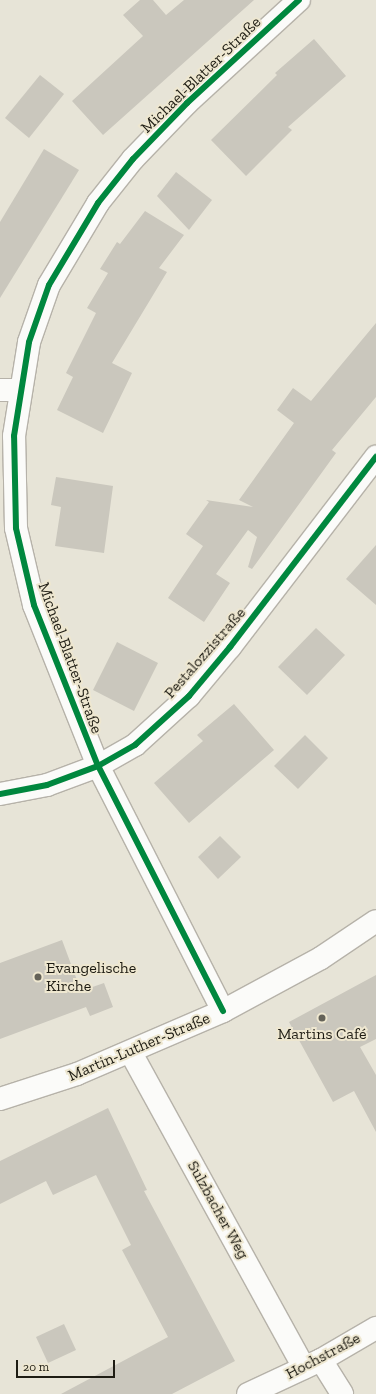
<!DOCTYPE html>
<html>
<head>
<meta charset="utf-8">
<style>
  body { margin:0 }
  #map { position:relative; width:376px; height:1394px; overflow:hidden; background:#e7e4d7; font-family:"Zilla Slab",serif }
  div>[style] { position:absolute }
  .building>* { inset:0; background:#cac7bd }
  .roads { filter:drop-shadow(1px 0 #b6b2a9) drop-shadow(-1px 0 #b6b2a9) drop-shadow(0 1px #b6b2a9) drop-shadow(0 -1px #b6b2a9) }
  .minor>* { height:22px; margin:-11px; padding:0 11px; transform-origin:11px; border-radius:11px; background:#fbfbf9 }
  .cycleway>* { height:6px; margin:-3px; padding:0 3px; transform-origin:3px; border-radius:3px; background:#00873e }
  .dots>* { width:11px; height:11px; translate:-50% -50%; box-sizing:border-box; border:2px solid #eee7d0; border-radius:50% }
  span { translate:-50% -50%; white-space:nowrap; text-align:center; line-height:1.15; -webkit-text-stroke:4px #eee7d0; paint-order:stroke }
  .street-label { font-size:16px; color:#1e1c13 }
  .poi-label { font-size:16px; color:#1e1c13 }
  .left { translate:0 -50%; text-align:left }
  .scale { position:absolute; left:16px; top:1360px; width:99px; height:18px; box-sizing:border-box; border:2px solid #1e1c13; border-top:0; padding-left:5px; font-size:12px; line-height:14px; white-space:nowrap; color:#1e1c13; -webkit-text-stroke:3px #eee7d0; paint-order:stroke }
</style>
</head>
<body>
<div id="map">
  <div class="building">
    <i style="clip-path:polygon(140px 0,153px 0,166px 15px,184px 0,254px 0,103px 135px,72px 101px,143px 36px,123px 15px)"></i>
    <i style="clip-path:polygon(314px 39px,346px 76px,288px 127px,292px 130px,246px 176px,211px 140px,277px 75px,275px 73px)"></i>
    <i style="clip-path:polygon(40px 75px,64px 94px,29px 138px,5px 118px)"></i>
    <i style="clip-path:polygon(44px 149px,79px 170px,0 298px,0 222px)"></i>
    <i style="clip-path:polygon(176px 172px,212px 200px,189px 230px,157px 196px)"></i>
    <i style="clip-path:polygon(145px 211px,184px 235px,159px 268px,167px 272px,112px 363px,132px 373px,103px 433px,57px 410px,73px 377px,66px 373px,96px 313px,87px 308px,108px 273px,100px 269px,117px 242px,120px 244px)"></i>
    <i style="clip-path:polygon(376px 323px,376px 397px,332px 450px,336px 453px,252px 569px,248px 567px,257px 537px,248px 530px,216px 574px,230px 583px,204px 622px,168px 598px,203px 546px,186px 534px,209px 502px,206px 500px,253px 507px,239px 500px,294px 423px,277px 410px,293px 388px,311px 401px)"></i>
    <i style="clip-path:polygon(56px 477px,113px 486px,104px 553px,55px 546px,61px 507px,51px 505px)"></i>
    <i style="clip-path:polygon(376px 545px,376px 605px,346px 579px)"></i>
    <i style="clip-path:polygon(316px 628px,345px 655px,307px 695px,278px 667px)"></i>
    <i style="clip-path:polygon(117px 642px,158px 663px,134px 711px,93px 690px)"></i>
    <i style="clip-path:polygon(234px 704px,274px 750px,189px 823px,154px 783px,203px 741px,197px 735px)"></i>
    <i style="clip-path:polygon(305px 735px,328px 758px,298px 789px,274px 766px)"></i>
    <i style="clip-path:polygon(220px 836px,241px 857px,218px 879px,198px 857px)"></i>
    <i style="clip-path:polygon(62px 940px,81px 991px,104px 983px,113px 1007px,90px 1016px,86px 1007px,0 1039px,0 963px)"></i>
    <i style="clip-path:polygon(376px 975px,376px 1039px,360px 1047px,376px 1075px,376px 1132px,354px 1091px,333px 1102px,289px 1022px)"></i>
    <i style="clip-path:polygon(108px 1108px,147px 1190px,144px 1191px,235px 1361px,172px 1394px,61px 1394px,168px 1337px,122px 1250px,131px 1245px,96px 1175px,53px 1195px,46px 1181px,0 1204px,0 1161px)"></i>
    <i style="clip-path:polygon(64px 1324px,76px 1350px,48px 1363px,36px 1337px)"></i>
  </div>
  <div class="roads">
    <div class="minor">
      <i style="left:0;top:390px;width:20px"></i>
      <i style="left:0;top:794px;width:48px;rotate:-10.8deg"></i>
      <i style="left:47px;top:785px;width:54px;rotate:-20.4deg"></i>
      <i style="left:98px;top:766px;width:43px;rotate:-29.6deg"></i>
      <i style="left:135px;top:745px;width:73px;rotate:-42.2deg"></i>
      <i style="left:189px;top:696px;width:64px;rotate:-50.1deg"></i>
      <i style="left:230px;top:647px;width:240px;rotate:-52.5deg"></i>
      <i style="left:223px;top:1011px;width:275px;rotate:-117deg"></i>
      <i style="left:98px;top:766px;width:173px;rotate:-111.7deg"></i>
      <i style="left:34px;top:605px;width:79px;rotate:-103.2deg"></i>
      <i style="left:16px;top:528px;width:92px;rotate:-91.2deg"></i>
      <i style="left:14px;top:436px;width:95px;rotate:-80.9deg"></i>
      <i style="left:29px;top:342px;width:60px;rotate:-70.7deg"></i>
      <i style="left:49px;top:285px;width:96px;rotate:-59.1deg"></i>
      <i style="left:98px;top:203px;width:56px;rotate:-51.5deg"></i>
      <i style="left:133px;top:159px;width:78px;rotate:-46deg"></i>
      <i style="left:187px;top:103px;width:152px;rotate:-42.6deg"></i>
      <i style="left:131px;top:1053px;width:359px;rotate:61.2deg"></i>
      <i style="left:0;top:1099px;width:81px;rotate:-18deg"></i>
      <i style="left:77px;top:1074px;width:159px;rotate:-23.3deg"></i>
      <i style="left:223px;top:1011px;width:111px;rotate:-28.4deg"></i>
      <i style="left:321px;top:958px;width:66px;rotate:-33.9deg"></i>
      <i style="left:321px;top:1360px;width:40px;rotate:58deg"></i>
      <i style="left:248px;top:1394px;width:81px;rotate:-25deg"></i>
      <i style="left:321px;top:1360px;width:64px;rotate:-30.2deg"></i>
    </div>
  </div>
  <div class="cycleway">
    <i style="left:0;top:794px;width:48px;rotate:-10.8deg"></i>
    <i style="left:47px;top:785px;width:54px;rotate:-20.4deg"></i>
    <i style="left:98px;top:766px;width:43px;rotate:-29.6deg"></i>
    <i style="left:135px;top:745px;width:73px;rotate:-42.2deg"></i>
    <i style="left:189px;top:696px;width:64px;rotate:-50.1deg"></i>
    <i style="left:230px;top:647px;width:240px;rotate:-52.5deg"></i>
    <i style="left:223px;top:1011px;width:275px;rotate:-117deg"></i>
    <i style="left:98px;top:766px;width:173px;rotate:-111.7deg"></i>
    <i style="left:34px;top:605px;width:79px;rotate:-103.2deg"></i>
    <i style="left:16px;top:528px;width:92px;rotate:-91.2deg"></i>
    <i style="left:14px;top:436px;width:95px;rotate:-80.9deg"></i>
    <i style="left:29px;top:342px;width:60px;rotate:-70.7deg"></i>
    <i style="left:49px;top:285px;width:96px;rotate:-59.1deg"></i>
    <i style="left:98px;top:203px;width:56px;rotate:-51.5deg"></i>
    <i style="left:133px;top:159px;width:78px;rotate:-46deg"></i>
    <i style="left:187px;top:103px;width:152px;rotate:-42.6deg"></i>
  </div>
  <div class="dots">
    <i style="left:38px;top:977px;background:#646258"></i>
    <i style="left:322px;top:1018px;background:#646258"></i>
  </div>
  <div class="street-label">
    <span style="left:201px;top:75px;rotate:-44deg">Michael-Blatter-Straße</span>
    <span style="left:205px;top:653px;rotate:-49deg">Pestalozzistraße</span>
    <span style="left:70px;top:658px;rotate:70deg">Michael-Blatter-Straße</span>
    <span style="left:139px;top:1047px;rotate:-23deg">Martin-Luther-Straße</span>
    <span style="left:218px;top:1210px;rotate:61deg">Sulzbacher Weg</span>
    <span style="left:323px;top:1356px;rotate:-28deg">Hochstraße</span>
  </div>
  <div class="poi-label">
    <span class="left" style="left:46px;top:977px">Evangelische<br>Kirche</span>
    <span style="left:322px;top:1034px">Martins Café</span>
  </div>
  <div class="scale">20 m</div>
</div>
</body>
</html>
